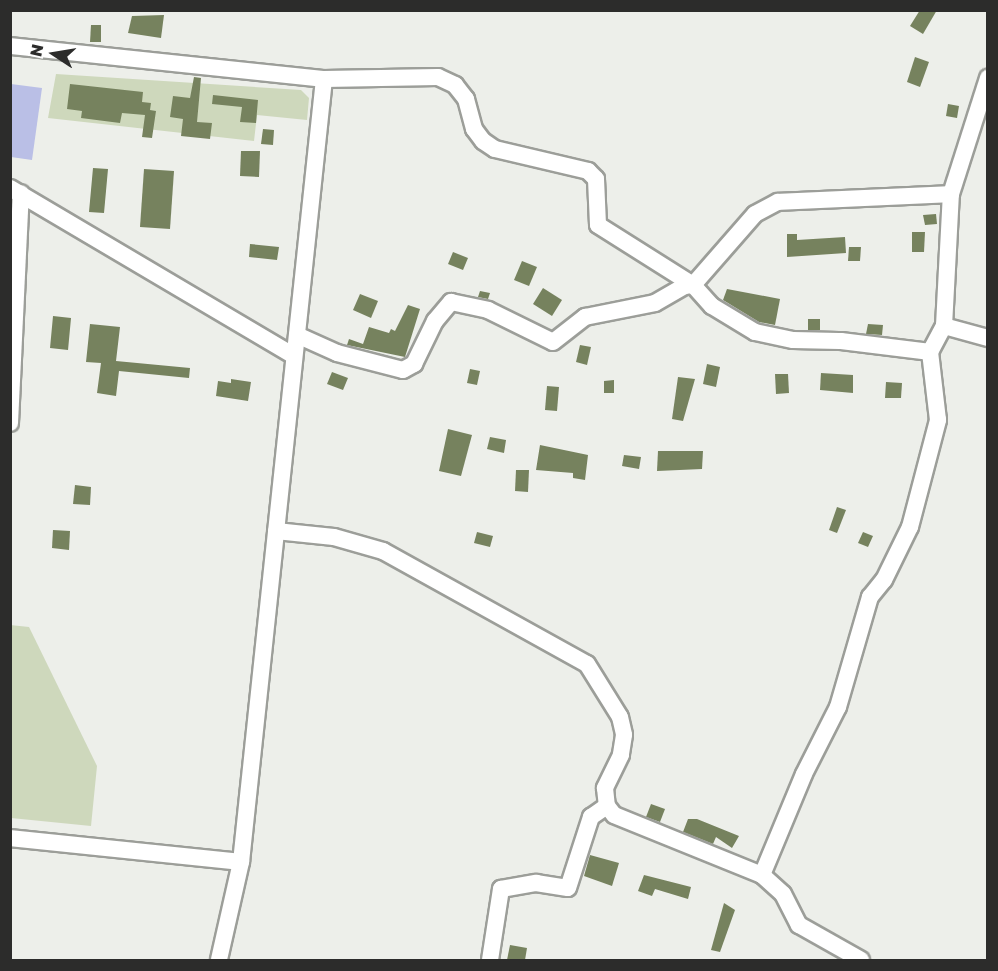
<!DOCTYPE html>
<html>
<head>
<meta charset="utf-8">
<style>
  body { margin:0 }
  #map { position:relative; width:998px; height:971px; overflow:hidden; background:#edefea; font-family:"Golos Text",sans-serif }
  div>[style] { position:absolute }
  .green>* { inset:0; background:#ced8bc }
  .water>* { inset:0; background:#babfe6 }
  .building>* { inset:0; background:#76825e }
  .roads { filter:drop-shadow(2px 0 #9c9e99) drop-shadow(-2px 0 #9c9e99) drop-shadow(0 2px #9c9e99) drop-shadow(0 -2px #9c9e99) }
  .minor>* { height:16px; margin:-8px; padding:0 8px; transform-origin:8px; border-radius:8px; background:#fff }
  span { translate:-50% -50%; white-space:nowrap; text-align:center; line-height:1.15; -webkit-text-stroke:4.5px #fff; paint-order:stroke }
  .frame { position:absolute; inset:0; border:12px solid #2c2c2b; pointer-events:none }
  .north { position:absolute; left:24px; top:24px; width:60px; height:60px; -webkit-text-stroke:4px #fff; paint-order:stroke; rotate:282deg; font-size:16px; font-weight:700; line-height:24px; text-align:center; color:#2c2c2b }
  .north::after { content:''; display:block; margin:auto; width:21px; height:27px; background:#2c2c2b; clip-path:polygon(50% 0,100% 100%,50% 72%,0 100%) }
</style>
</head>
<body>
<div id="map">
  <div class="green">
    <i style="clip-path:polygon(56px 74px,301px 90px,309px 98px,307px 120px,257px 115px,254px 141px,48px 118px)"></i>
    <i style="clip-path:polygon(10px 625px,29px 627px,97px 766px,91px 826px,11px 818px)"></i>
  </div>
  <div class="water">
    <i style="clip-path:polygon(11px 84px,42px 88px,32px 160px,11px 157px)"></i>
  </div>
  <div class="building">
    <i style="clip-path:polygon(920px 10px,937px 10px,923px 34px,910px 26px)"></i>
    <i style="clip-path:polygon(164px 15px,161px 38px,128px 33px,132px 16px)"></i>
    <i style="clip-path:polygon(91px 25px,101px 25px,101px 42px,90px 42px)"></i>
    <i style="clip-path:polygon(915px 57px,929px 62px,920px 87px,907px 82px)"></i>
    <i style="clip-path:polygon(194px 77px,201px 78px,197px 122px,212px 123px,210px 139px,181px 136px,183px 119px,170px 117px,173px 96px,190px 98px)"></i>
    <i style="clip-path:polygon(70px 84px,143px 92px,142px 102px,151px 103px,150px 110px,156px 111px,152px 138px,142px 137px,145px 115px,122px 113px,120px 123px,81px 118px,82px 111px,67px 109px)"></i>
    <i style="clip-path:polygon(213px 95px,258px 100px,256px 123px,240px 122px,242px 107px,212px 104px)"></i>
    <i style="clip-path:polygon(948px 104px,959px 106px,957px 118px,946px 116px)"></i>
    <i style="clip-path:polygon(263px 129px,274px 130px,273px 145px,261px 144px)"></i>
    <i style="clip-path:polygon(241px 151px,260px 151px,259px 177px,240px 176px)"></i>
    <i style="clip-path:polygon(93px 168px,108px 169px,104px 213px,89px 212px)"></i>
    <i style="clip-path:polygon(144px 169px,174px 171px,170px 229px,140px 227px)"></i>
    <i style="clip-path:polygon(936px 214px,937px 224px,925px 225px,923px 215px)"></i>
    <i style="clip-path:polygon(912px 232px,925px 232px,924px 252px,912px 252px)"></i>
    <i style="clip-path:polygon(787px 234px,797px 234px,797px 240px,845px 237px,846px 253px,787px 257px)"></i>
    <i style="clip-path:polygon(250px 244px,279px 247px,277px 260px,249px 257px)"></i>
    <i style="clip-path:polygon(849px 247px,861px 247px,860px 261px,848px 261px)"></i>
    <i style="clip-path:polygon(453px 252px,468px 258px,463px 270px,448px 264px)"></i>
    <i style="clip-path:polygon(522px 261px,537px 267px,529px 286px,514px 280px)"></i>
    <i style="clip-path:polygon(543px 288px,562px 300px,552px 316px,533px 304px)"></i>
    <i style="clip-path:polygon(727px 289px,780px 299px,775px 325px,759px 322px,723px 300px)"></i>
    <i style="clip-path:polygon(480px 291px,490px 293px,488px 299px,478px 297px)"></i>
    <i style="clip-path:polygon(360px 294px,378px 301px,371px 318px,353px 310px)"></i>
    <i style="clip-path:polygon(408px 305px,420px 309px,405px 357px,347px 345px,349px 339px,363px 344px,369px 327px,389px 333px,391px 329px,395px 331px)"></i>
    <i style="clip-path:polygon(53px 316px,71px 318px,68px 350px,50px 348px)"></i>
    <i style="clip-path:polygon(808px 319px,820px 319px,820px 330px,808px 330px)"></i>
    <i style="clip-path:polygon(90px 324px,120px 327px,116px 361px,190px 368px,189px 378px,119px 371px,116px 396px,97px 393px,101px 363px,86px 362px)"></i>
    <i style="clip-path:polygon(868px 324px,883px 325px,882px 335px,866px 334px)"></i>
    <i style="clip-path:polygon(580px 345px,591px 347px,587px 365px,576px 362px)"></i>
    <i style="clip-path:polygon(707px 364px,720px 367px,716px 387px,703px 384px)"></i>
    <i style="clip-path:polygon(470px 369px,480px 371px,477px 385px,467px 383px)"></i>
    <i style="clip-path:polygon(332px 372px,348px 378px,343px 390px,327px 384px)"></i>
    <i style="clip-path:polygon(821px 373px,853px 375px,853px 393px,820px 390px)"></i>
    <i style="clip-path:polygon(775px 374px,788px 374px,789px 393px,776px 394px)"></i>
    <i style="clip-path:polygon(678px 377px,695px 379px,683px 421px,672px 419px)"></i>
    <i style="clip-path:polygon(231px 379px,251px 382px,248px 401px,216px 396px,218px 381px,231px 383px)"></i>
    <i style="clip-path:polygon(614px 380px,614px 393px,604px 393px,604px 381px)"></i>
    <i style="clip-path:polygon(886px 382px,902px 383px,901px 398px,885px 398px)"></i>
    <i style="clip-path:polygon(547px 386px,559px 387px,557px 411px,545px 410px)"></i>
    <i style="clip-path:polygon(448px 429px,472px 435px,461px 476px,439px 471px)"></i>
    <i style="clip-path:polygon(490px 437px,506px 440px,504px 453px,487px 449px)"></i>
    <i style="clip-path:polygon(540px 445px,588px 455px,585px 480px,573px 478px,573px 473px,536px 470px)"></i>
    <i style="clip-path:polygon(658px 451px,703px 451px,702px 469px,657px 471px)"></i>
    <i style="clip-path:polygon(624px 455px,641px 457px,639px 469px,622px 466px)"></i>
    <i style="clip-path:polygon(516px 470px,529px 470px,528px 492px,515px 491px)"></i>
    <i style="clip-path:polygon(75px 485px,91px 487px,90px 505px,73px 504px)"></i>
    <i style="clip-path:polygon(837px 507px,846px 510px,837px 533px,829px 530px)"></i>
    <i style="clip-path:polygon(53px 530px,70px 531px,69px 550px,52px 548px)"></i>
    <i style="clip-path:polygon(477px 532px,493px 536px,490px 547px,474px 543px)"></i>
    <i style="clip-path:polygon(863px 532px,873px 536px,868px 547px,858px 543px)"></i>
    <i style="clip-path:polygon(651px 804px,665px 809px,660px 822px,646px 817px)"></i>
    <i style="clip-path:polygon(688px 819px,697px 819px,739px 836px,732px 848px,716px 837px,713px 844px,683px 832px)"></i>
    <i style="clip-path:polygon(590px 855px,619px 863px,612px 886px,584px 876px)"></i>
    <i style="clip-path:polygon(644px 875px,691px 887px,688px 899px,655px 889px,652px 896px,638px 891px)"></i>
    <i style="clip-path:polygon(724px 903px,735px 910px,720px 952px,711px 950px)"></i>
    <i style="clip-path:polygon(510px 945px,527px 948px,525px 960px,507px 960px)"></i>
  </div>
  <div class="roads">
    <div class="minor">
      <i style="left:10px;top:46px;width:316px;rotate:6deg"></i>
      <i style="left:324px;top:79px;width:787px;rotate:96.05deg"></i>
      <i style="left:241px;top:862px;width:100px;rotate:102.7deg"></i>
      <i style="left:324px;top:79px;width:114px;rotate:-1deg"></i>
      <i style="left:438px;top:77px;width:19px;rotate:25deg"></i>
      <i style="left:455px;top:85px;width:18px;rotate:52deg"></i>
      <i style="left:466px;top:99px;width:31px;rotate:75deg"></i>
      <i style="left:474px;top:129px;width:15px;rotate:53deg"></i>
      <i style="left:483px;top:141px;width:14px;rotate:34deg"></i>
      <i style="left:495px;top:149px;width:96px;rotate:13.3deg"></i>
      <i style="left:588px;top:171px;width:11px;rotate:45deg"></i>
      <i style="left:596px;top:179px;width:46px;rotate:87.5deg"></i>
      <i style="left:598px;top:225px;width:112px;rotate:32.3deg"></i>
      <i style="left:693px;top:285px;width:94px;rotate:-48.9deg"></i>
      <i style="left:755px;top:214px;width:26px;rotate:-28deg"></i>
      <i style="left:778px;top:202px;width:173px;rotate:-2.6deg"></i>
      <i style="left:10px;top:188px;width:330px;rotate:30.6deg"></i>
      <i style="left:944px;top:326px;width:46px;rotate:15.3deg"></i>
      <i style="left:297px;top:335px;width:44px;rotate:24.2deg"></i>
      <i style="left:337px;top:353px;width:68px;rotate:14.4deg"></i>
      <i style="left:403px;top:370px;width:13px;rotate:-29deg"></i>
      <i style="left:414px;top:364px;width:48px;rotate:-64deg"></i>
      <i style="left:435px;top:321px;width:25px;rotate:-50deg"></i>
      <i style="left:451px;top:302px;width:38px;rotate:12deg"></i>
      <i style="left:488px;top:310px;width:72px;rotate:26.2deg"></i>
      <i style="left:553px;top:342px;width:41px;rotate:-38deg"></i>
      <i style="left:585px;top:317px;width:71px;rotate:-11.3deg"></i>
      <i style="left:655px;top:303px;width:34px;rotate:-30deg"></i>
      <i style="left:684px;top:286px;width:9px;rotate:-6deg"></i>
      <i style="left:693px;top:285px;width:28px;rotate:48deg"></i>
      <i style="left:712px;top:306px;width:50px;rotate:31.2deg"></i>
      <i style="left:755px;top:332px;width:39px;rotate:12deg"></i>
      <i style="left:793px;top:340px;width:48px;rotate:1.2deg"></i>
      <i style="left:841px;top:341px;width:90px;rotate:7deg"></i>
      <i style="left:10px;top:423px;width:230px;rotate:-87.3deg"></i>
      <i style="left:276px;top:531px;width:58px;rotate:5.9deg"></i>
      <i style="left:334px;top:537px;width:51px;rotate:15.9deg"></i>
      <i style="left:383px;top:551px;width:233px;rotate:29deg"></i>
      <i style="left:587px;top:664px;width:62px;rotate:58.1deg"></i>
      <i style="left:620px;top:717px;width:18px;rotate:77deg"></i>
      <i style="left:624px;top:735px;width:20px;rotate:99deg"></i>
      <i style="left:621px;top:755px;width:37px;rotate:116deg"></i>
      <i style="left:605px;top:788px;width:18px;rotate:84deg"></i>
      <i style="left:607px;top:806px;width:11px;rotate:52deg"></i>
      <i style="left:614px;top:815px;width:160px;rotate:22.1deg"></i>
      <i style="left:762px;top:875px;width:28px;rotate:42deg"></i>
      <i style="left:783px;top:894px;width:35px;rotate:63deg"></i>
      <i style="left:799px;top:925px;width:71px;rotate:29.4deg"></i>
      <i style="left:10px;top:838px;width:232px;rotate:5.9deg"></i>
      <i style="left:762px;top:875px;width:109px;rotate:-67.4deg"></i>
      <i style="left:804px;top:774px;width:75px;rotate:-63.1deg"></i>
      <i style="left:838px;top:707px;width:115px;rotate:-73.8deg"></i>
      <i style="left:870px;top:597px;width:22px;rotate:-51deg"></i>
      <i style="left:884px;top:580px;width:59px;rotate:-63.9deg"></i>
      <i style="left:910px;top:527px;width:111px;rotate:-75.3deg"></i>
      <i style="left:938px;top:420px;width:68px;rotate:-96.7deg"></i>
      <i style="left:930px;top:352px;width:30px;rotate:-62deg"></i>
      <i style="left:944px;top:326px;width:132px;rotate:-87deg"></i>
      <i style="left:951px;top:194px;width:122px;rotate:-72.3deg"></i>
      <i style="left:490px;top:960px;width:72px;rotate:-81.2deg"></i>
      <i style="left:501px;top:889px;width:36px;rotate:-10deg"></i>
      <i style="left:536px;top:883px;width:32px;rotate:9deg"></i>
      <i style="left:568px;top:888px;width:75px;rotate:-72.1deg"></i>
      <i style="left:591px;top:817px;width:19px;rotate:-35deg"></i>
    </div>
  </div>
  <div class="frame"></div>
  <div class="north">N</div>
</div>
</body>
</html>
